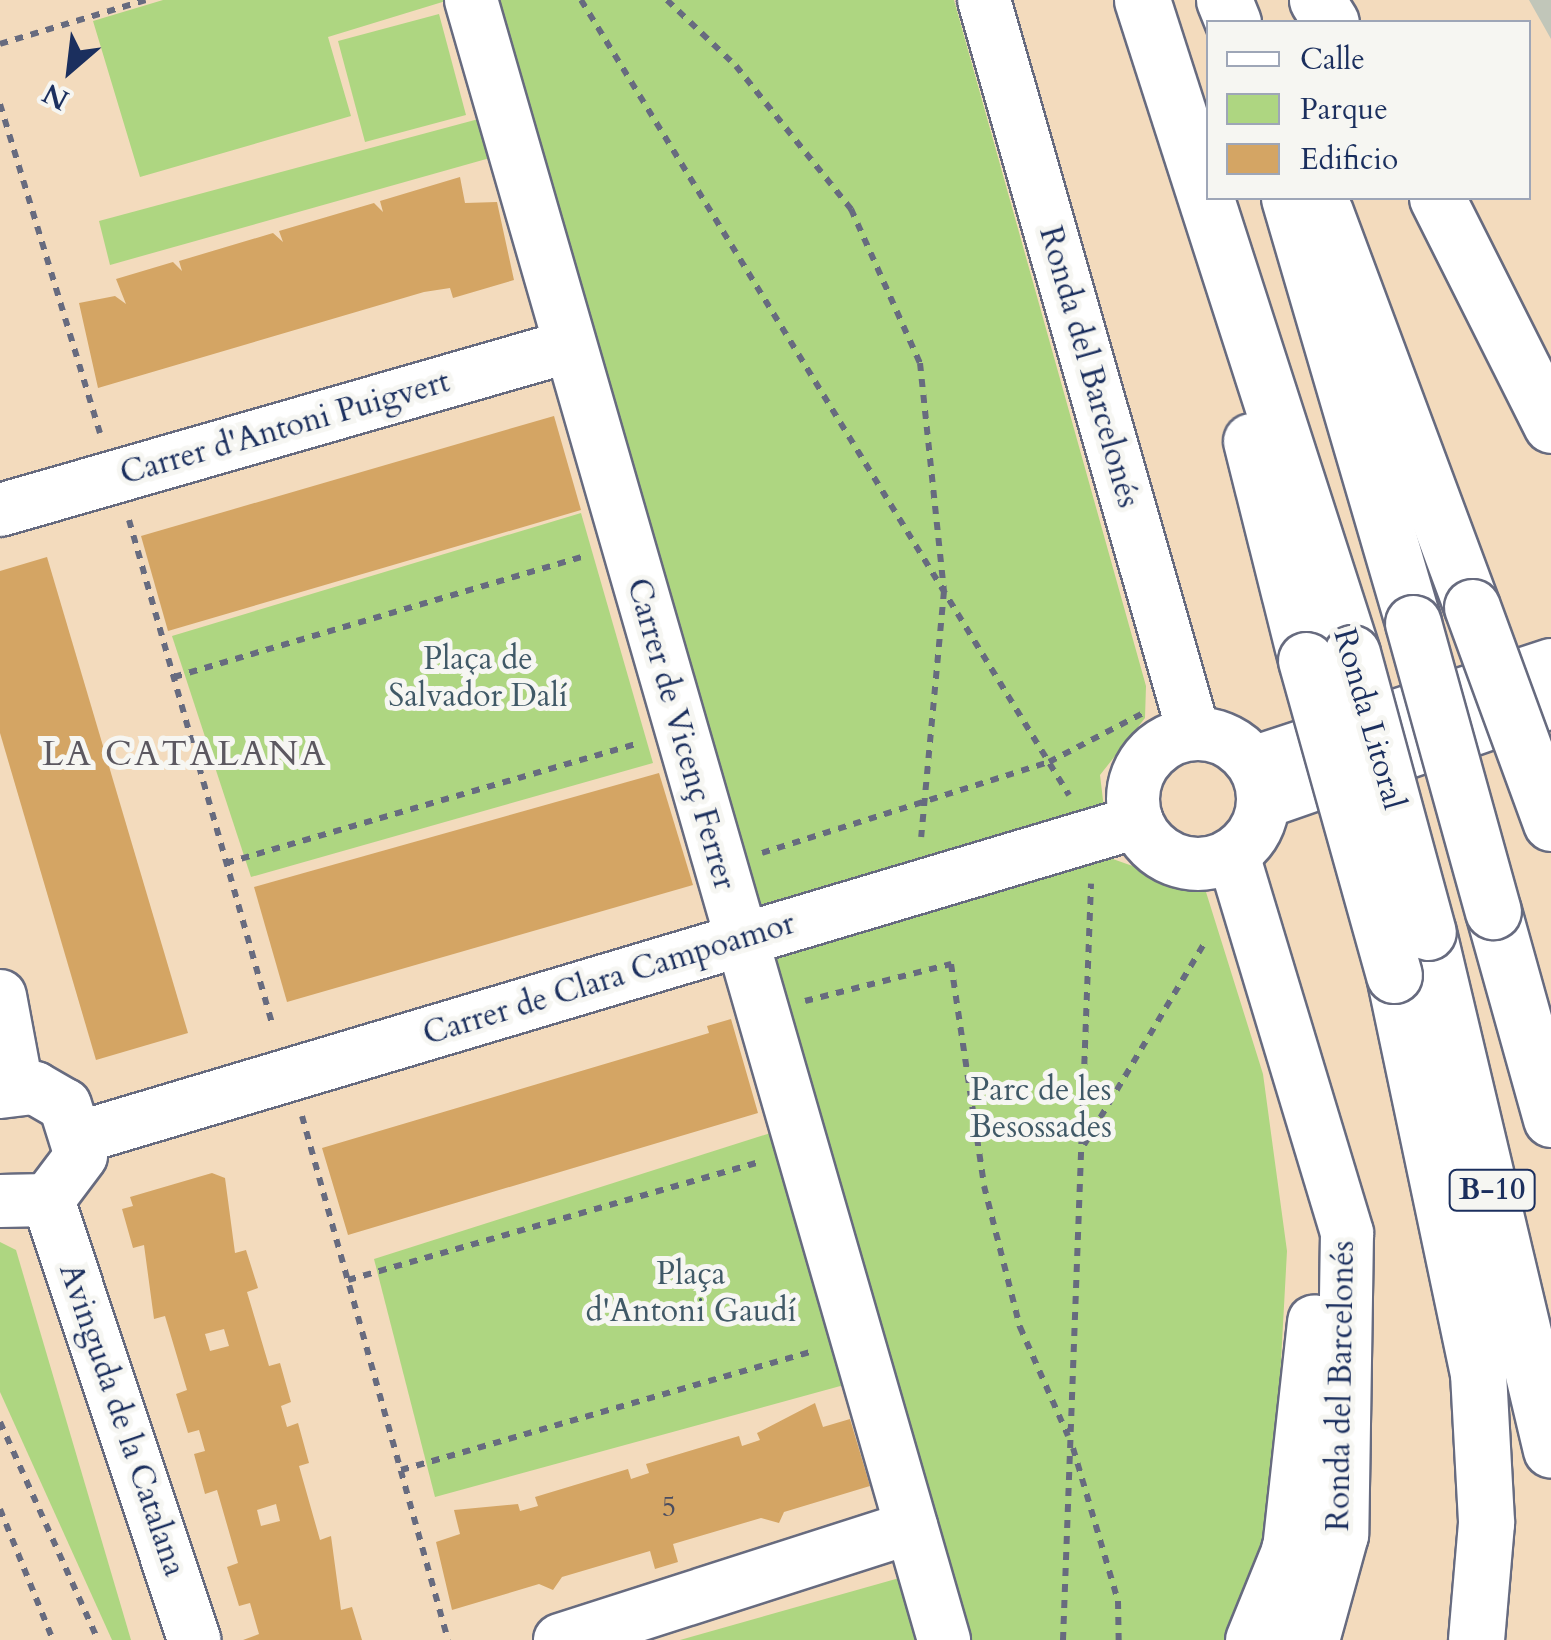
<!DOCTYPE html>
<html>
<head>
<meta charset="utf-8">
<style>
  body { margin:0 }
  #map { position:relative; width:1551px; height:1640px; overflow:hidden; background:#f3dbbd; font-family:Cardo,serif }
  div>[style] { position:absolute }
  .industrial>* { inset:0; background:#c1c6b9 }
  .green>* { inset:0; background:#aed681 }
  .building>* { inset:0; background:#d4a564 }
  .path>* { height:6px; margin-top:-3px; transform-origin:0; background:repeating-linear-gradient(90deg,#676b7f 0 8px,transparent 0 16px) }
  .roads { filter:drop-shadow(2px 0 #676b7f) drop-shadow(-2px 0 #676b7f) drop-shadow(0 2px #676b7f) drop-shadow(0 -2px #676b7f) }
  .minor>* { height:52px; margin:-26px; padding:0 26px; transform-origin:26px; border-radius:26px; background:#fff }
  .minor>.ring { margin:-26px; padding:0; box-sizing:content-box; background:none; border:52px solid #fff; border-radius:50% }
  .highway>* { height:55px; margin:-27.5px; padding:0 27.5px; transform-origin:27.5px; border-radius:27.5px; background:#fff }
  .bridges { filter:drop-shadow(2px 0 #676b7f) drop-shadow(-2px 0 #676b7f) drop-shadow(0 2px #676b7f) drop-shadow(0 -2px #676b7f) }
  .highway-bridge>* { height:55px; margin:-27.5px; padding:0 27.5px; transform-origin:27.5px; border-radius:27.5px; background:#fff }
  span { translate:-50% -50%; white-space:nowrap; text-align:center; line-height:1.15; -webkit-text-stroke:10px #f6f6f2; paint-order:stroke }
  .number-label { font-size:28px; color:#494c60 }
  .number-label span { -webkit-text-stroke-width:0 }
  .shield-label span { padding:2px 8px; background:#f6f6f2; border:2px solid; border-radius:8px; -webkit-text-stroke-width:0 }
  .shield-label { font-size:30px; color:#1b2f5e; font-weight:700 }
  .street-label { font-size:32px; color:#1b2f5e }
  .park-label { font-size:32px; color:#405967 }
  .neighbourhood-label { font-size:35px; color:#5c5860; letter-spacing:2.5px }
  .legend { position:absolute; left:1206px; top:20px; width:325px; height:180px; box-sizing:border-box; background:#f6f6f2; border:2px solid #9ea6b7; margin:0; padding:12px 18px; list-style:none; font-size:30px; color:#1b2f5e }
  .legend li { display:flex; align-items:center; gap:20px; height:50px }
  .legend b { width:50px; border:2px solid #9ea6b7 }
  .north { position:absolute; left:20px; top:20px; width:100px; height:100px; -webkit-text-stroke:8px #f6f6f2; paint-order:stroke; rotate:208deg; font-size:28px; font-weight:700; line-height:40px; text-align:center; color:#1b2f5e }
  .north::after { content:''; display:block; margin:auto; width:35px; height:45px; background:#1b2f5e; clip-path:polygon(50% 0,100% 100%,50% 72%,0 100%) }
</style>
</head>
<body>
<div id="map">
  <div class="industrial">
    <i style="clip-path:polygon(1529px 0,1551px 0,1551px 39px)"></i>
  </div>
  <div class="green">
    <i style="clip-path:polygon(163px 0,449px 0,328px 37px,351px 116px,140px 177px,93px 21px)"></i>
    <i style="clip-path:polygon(496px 0,954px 0,1146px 686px,1145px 718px,1100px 775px,1110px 858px,1206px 892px,1263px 1074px,1287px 1251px,1273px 1508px,1231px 1640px,963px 1640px)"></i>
    <i style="clip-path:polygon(439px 14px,466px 115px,365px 142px,338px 41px)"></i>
    <i style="clip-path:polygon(486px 117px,497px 156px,110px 265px,99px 221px)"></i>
    <i style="clip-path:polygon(581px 513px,653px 763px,251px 877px,172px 636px)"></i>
    <i style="clip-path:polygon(780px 1130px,855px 1382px,435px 1497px,374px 1259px)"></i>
    <i style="clip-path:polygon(0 1242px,16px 1250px,131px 1640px,112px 1640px,0 1392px)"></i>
    <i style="clip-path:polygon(910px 1575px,929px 1640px,680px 1640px)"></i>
  </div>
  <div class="building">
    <i style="clip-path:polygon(460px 177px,465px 203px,497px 202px,514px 280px,453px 298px,450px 288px,424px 292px,98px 388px,79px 303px,115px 296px,126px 304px,116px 279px,173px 262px,182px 271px,179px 261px,273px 233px,283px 242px,279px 231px,374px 203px,383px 212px,380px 201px)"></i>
    <i style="clip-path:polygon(554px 416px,581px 510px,168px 631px,141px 536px)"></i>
    <i style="clip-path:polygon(47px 557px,188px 1033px,96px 1060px,0 733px,0 571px)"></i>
    <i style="clip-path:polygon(659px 773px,693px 885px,287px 1002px,254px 887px)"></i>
    <i style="clip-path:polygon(731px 1019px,758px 1113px,348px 1235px,322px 1148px,709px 1033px,707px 1026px)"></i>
    <i style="clip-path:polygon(evenodd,212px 1173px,225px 1178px,235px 1253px,246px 1250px,258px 1288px,247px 1292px,269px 1366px,280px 1363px,291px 1402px,281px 1406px,287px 1427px,298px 1423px,309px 1463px,299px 1466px,320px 1540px,331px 1536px,341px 1610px,352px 1607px,362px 1640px,243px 1640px,259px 1634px,250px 1603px,239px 1606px,227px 1567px,238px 1563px,217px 1490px,205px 1494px,194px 1454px,205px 1451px,199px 1430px,188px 1433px,176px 1394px,187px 1390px,165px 1316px,154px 1319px,144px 1245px,133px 1248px,122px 1209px,133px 1206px,130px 1197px,212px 1173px,224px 1329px,229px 1346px,210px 1351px,205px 1334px,224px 1329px,212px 1173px,276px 1504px,280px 1521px,261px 1526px,257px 1510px,276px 1504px)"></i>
    <i style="clip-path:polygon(815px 1403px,823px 1427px,850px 1419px,870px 1486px,784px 1512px,779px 1523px,761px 1518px,673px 1544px,678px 1562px,655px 1569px,650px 1551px,562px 1577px,553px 1590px,539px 1584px,452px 1610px,436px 1542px,460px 1534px,454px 1510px,518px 1504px,520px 1511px,538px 1506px,535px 1497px,628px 1469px,631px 1479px,649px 1473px,646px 1464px,739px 1436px,742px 1446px,760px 1440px,757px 1433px)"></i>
  </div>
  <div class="path">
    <i style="left:581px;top:0;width:933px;rotate:58.46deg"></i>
    <i style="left:667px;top:0;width:95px;rotate:43.7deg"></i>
    <i style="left:736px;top:66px;width:184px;rotate:51.2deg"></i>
    <i style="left:851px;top:209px;width:169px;rotate:65.9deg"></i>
    <i style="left:920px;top:363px;width:229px;rotate:84deg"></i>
    <i style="left:944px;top:591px;width:247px;rotate:95.3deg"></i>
    <i style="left:0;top:44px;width:152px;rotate:-16.8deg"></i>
    <i style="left:0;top:104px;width:344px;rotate:73.1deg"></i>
    <i style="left:129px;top:520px;width:527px;rotate:74.14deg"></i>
    <i style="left:174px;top:677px;width:426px;rotate:-16.4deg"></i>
    <i style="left:762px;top:853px;width:301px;rotate:-17.6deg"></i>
    <i style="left:1049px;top:762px;width:106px;rotate:-27.5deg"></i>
    <i style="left:226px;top:863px;width:429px;rotate:-16.2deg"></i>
    <i style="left:805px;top:1001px;width:151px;rotate:-14.2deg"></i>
    <i style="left:951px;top:964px;width:224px;rotate:81.5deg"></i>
    <i style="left:984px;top:1186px;width:146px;rotate:75.7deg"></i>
    <i style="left:1020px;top:1327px;width:119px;rotate:66.2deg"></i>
    <i style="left:302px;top:1116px;width:544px;rotate:74.43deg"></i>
    <i style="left:1084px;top:1145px;width:239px;rotate:-59.2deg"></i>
    <i style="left:348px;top:1280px;width:429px;rotate:-16deg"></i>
    <i style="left:0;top:1422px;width:239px;rotate:65.8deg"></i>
    <i style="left:1073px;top:1448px;width:159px;rotate:73.6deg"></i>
    <i style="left:1118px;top:1601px;width:39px;rotate:89deg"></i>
    <i style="left:401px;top:1470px;width:428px;rotate:-16.1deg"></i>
    <i style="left:0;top:1509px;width:141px;rotate:68deg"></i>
    <i style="left:1063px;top:1640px;width:757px;rotate:-87.88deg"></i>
  </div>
  <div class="roads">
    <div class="minor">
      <i style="left:471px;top:0;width:1707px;rotate:73.91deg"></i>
      <i style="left:984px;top:0;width:763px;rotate:74.03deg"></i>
      <i style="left:0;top:510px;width:593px;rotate:-16.05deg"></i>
      <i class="ring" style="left:1133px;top:734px;width:78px;height:78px"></i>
      <i style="left:1253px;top:763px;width:314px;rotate:-18.2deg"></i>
      <i style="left:1264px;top:802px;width:304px;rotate:-19.2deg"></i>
      <i style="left:1233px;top:855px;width:395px;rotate:73.2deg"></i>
      <i style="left:1347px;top:1233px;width:302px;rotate:90.9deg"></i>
      <i style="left:1342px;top:1535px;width:109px;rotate:105.4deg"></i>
      <i style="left:0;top:996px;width:93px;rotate:79.4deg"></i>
      <i style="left:0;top:1092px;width:35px;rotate:-7deg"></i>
      <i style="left:35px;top:1088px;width:34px;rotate:30deg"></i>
      <i style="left:65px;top:1105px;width:53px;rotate:72.6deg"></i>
      <i style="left:81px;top:1156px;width:55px;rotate:126.9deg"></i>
      <i style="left:48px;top:1200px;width:48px;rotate:178.8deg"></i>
      <i style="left:81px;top:1137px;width:1102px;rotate:-16.61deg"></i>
      <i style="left:48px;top:1200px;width:464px;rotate:71.6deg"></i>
      <i style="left:560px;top:1640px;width:369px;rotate:-17.8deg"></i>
      <i style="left:1252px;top:1640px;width:98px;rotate:-67.9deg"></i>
      <i style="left:1289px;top:1549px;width:229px;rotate:-83.7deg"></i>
    </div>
    <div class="highway">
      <i style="left:1142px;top:0;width:686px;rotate:72.17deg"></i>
      <i style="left:1224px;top:0;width:24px;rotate:68deg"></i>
      <i style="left:1317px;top:0;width:26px;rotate:58deg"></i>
      <i style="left:1289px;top:198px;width:443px;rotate:73.7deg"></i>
      <i style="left:1437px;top:198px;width:254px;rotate:63.3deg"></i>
      <i style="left:1325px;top:212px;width:421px;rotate:69.6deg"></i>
      <i style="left:1251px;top:441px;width:226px;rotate:75.9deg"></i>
      <i style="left:1493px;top:911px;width:216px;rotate:74.4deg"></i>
      <i style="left:1428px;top:932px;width:532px;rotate:76.64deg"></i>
      <i style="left:1394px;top:975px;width:407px;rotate:78.1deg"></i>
      <i style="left:1478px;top:1373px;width:150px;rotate:86.9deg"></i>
      <i style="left:1486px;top:1523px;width:117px;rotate:94.9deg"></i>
      <i style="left:1281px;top:1640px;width:91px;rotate:-85deg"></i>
    </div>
  </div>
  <div class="bridges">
    <div class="highway-bridge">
      <i style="left:1472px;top:607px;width:230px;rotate:69.9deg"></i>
      <i style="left:1413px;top:623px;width:299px;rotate:74.5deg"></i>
      <i style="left:1352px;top:653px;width:289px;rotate:74.8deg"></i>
      <i style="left:1306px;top:660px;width:327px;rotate:74.4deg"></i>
    </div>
  </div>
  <div class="number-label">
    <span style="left:669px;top:1507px">5</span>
  </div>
  <div class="shield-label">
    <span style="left:1492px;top:1190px">B-10</span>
  </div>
  <div class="street-label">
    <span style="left:1089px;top:367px;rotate:74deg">Ronda del Barcelonés</span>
    <span style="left:285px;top:428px;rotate:-16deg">Carrer d'Antoni Puigvert</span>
    <span style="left:1369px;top:719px;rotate:74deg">Ronda Litoral</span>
    <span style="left:681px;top:734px;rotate:74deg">Carrer de Vicenç Ferrer</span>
    <span style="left:609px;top:979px;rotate:-17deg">Carrer de Clara Campoamor</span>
    <span style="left:1341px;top:1386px;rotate:-89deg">Ronda del Barcelonés</span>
    <span style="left:122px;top:1420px;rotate:71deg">Avinguda de la Catalana</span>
  </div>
  <div class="park-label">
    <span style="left:478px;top:678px">Plaça de<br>Salvador Dalí</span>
    <span style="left:1041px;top:1109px">Parc de les<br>Besossades</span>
    <span style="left:691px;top:1293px">Plaça<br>d'Antoni Gaudí</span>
  </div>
  <div class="neighbourhood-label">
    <span style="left:185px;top:754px">LA CATALANA</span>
  </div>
  <ul class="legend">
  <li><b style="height:12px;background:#fff"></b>Calle</li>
  <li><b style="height:28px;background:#aed681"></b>Parque</li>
  <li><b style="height:28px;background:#d4a564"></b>Edificio</li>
  </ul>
  <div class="north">N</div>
</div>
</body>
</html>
